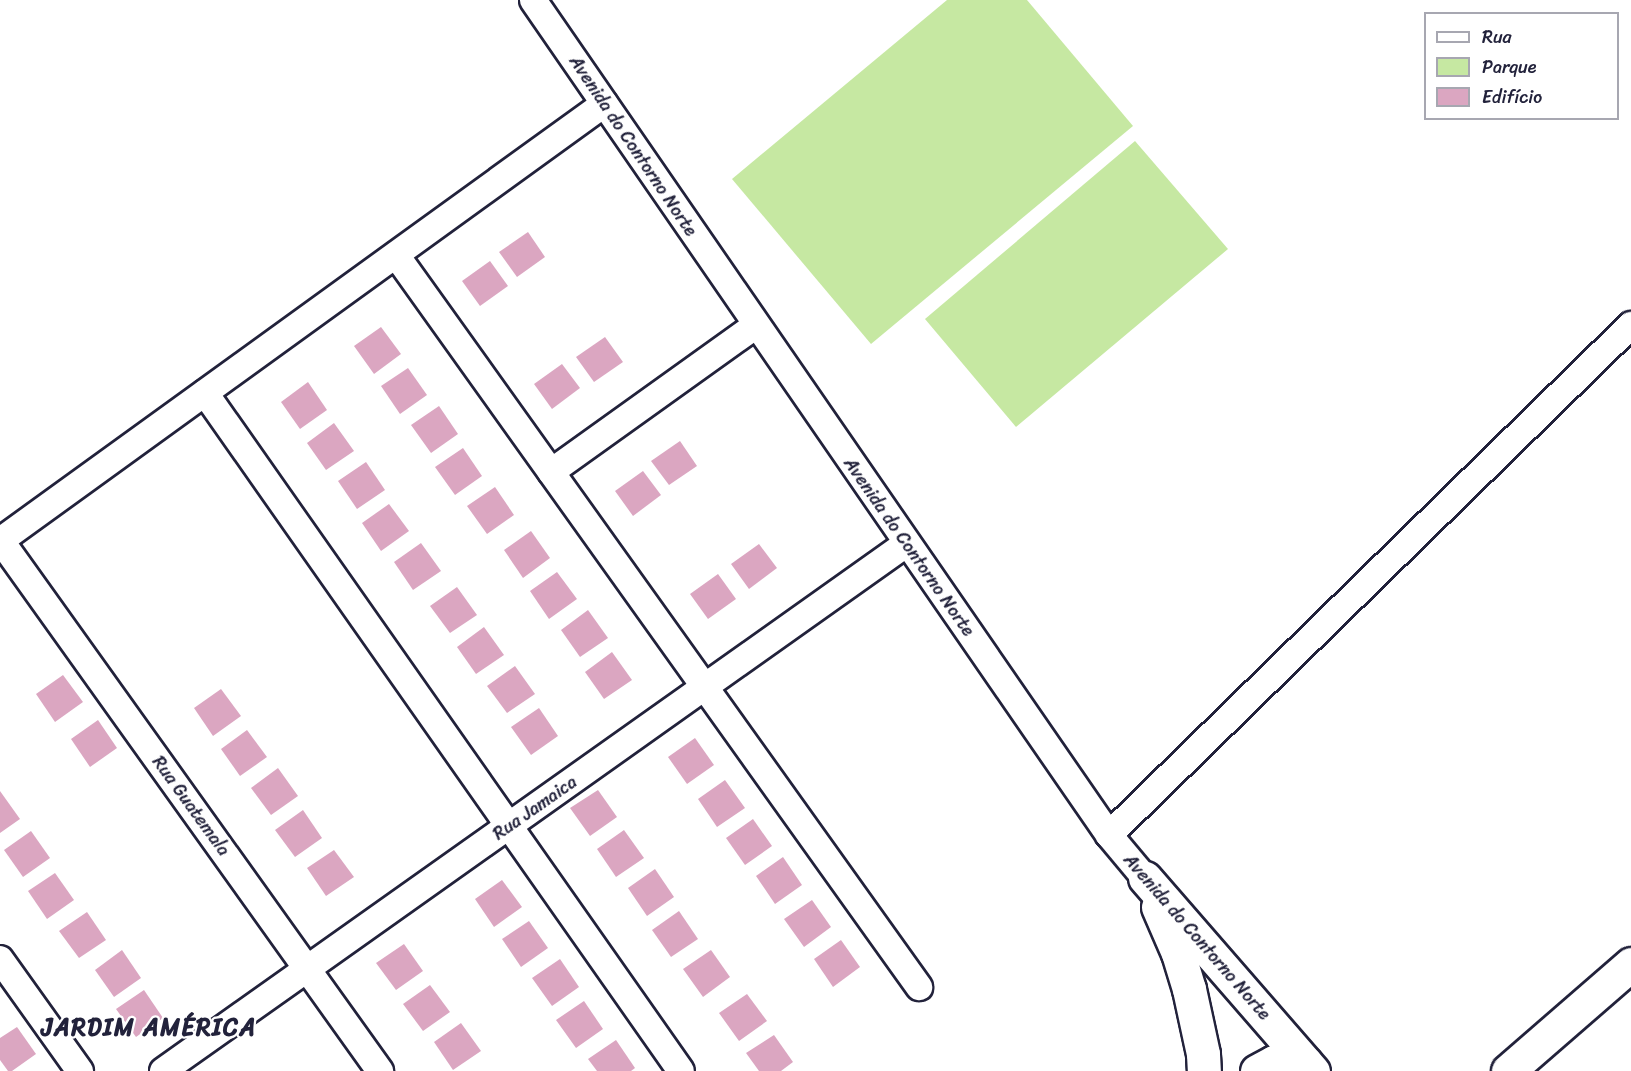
<!DOCTYPE html>
<html>
<head>
<meta charset="utf-8">
<style>
  body { margin:0 }
  #map { position:relative; width:1631px; height:1071px; overflow:hidden; background:#fff; font-family:Sriracha,sans-serif }
  div>[style] { position:absolute }
  .green>* { inset:0; background:#c6e8a2 }
  .building>* { inset:0; background:#dba6c1 }
  .roads { filter:drop-shadow(2px 0 #22223b) drop-shadow(-2px 0 #22223b) drop-shadow(0 2px #22223b) drop-shadow(0 -2px #22223b) }
  .street>* { height:26px; margin:-13px; padding:0 13px; transform-origin:13px; border-radius:13px; background:#fff }
  .secondary>* { height:33px; margin:-16.5px; padding:0 16.5px; transform-origin:16.5px; border-radius:16.5px; background:#fff }
  span { translate:-50% -50%; white-space:nowrap; text-align:center; line-height:1.15; -webkit-text-stroke:4.5px #fff; paint-order:stroke }
  .street-label { font-size:18px; color:#22223b }
  .district-label { font-size:24px; color:#22223b; font-weight:700; letter-spacing:1.5px }
  .legend { position:absolute; left:1424px; top:12px; width:195px; height:108px; box-sizing:border-box; background:#fff; border:2px solid #a7a7b1; margin:0; padding:8px 10px; list-style:none; font-size:18px; color:#22223b }
  .legend li { display:flex; align-items:center; gap:12px; height:30px }
  .legend b { width:30px; border:2px solid #a7a7b1 }
</style>
</head>
<body>
<div id="map">
  <div class="green">
    <i style="clip-path:polygon(947px 0,1027px 0,1133px 126px,871px 344px,732px 179px)"></i>
    <i style="clip-path:polygon(1135px 141px,1228px 249px,1016px 427px,925px 319px)"></i>
  </div>
  <div class="building">
    <i style="clip-path:polygon(528px 232px,545px 257px,517px 277px,499px 252px)"></i>
    <i style="clip-path:polygon(490px 261px,508px 286px,480px 306px,462px 281px)"></i>
    <i style="clip-path:polygon(381px 327px,401px 354px,374px 374px,354px 346px)"></i>
    <i style="clip-path:polygon(605px 337px,623px 362px,594px 382px,576px 357px)"></i>
    <i style="clip-path:polygon(562px 364px,580px 388px,552px 409px,534px 384px)"></i>
    <i style="clip-path:polygon(408px 368px,427px 395px,400px 414px,381px 386px)"></i>
    <i style="clip-path:polygon(308px 382px,327px 410px,300px 429px,281px 402px)"></i>
    <i style="clip-path:polygon(439px 406px,458px 434px,431px 453px,411px 425px)"></i>
    <i style="clip-path:polygon(334px 423px,354px 451px,326px 470px,307px 443px)"></i>
    <i style="clip-path:polygon(680px 441px,697px 466px,669px 485px,651px 461px)"></i>
    <i style="clip-path:polygon(463px 448px,482px 476px,455px 495px,435px 467px)"></i>
    <i style="clip-path:polygon(366px 462px,385px 490px,357px 509px,338px 481px)"></i>
    <i style="clip-path:polygon(643px 471px,661px 495px,633px 516px,615px 491px)"></i>
    <i style="clip-path:polygon(495px 487px,514px 515px,487px 534px,467px 506px)"></i>
    <i style="clip-path:polygon(389px 504px,409px 531px,381px 551px,362px 523px)"></i>
    <i style="clip-path:polygon(531px 531px,550px 558px,523px 578px,504px 550px)"></i>
    <i style="clip-path:polygon(421px 543px,441px 571px,413px 590px,394px 562px)"></i>
    <i style="clip-path:polygon(759px 544px,777px 568px,749px 589px,731px 564px)"></i>
    <i style="clip-path:polygon(557px 572px,577px 599px,549px 619px,530px 591px)"></i>
    <i style="clip-path:polygon(718px 574px,736px 599px,708px 619px,690px 594px)"></i>
    <i style="clip-path:polygon(457px 587px,477px 615px,450px 633px,430px 606px)"></i>
    <i style="clip-path:polygon(588px 610px,608px 638px,580px 657px,561px 630px)"></i>
    <i style="clip-path:polygon(484px 627px,504px 655px,476px 674px,457px 647px)"></i>
    <i style="clip-path:polygon(612px 652px,632px 680px,604px 699px,585px 672px)"></i>
    <i style="clip-path:polygon(515px 666px,535px 694px,507px 713px,487px 686px)"></i>
    <i style="clip-path:polygon(63px 675px,83px 702px,55px 722px,36px 694px)"></i>
    <i style="clip-path:polygon(221px 689px,241px 716px,213px 736px,194px 708px)"></i>
    <i style="clip-path:polygon(539px 708px,558px 736px,531px 755px,511px 727px)"></i>
    <i style="clip-path:polygon(98px 720px,117px 748px,90px 767px,71px 739px)"></i>
    <i style="clip-path:polygon(247px 730px,267px 757px,240px 776px,221px 749px)"></i>
    <i style="clip-path:polygon(695px 738px,714px 765px,687px 784px,668px 757px)"></i>
    <i style="clip-path:polygon(278px 768px,298px 796px,271px 815px,251px 788px)"></i>
    <i style="clip-path:polygon(725px 780px,745px 808px,717px 827px,698px 799px)"></i>
    <i style="clip-path:polygon(598px 790px,617px 817px,590px 836px,570px 808px)"></i>
    <i style="clip-path:polygon(0 791px,20px 819px,0 833px)"></i>
    <i style="clip-path:polygon(303px 810px,322px 838px,295px 857px,275px 830px)"></i>
    <i style="clip-path:polygon(753px 819px,772px 846px,745px 865px,726px 838px)"></i>
    <i style="clip-path:polygon(624px 830px,644px 858px,616px 877px,597px 849px)"></i>
    <i style="clip-path:polygon(31px 831px,50px 858px,23px 877px,4px 850px)"></i>
    <i style="clip-path:polygon(334px 850px,354px 877px,326px 896px,307px 868px)"></i>
    <i style="clip-path:polygon(783px 857px,802px 885px,775px 904px,756px 876px)"></i>
    <i style="clip-path:polygon(655px 869px,674px 897px,647px 916px,628px 888px)"></i>
    <i style="clip-path:polygon(55px 873px,74px 900px,47px 919px,28px 891px)"></i>
    <i style="clip-path:polygon(502px 880px,522px 907px,494px 927px,475px 899px)"></i>
    <i style="clip-path:polygon(812px 900px,831px 927px,804px 947px,784px 919px)"></i>
    <i style="clip-path:polygon(679px 911px,698px 939px,671px 957px,652px 930px)"></i>
    <i style="clip-path:polygon(87px 912px,106px 940px,79px 958px,59px 931px)"></i>
    <i style="clip-path:polygon(529px 921px,548px 948px,521px 967px,502px 939px)"></i>
    <i style="clip-path:polygon(841px 940px,860px 967px,833px 987px,814px 959px)"></i>
    <i style="clip-path:polygon(404px 944px,423px 971px,396px 990px,376px 963px)"></i>
    <i style="clip-path:polygon(122px 950px,141px 978px,114px 997px,95px 970px)"></i>
    <i style="clip-path:polygon(711px 950px,730px 977px,703px 997px,683px 969px)"></i>
    <i style="clip-path:polygon(560px 959px,579px 987px,552px 1006px,532px 978px)"></i>
    <i style="clip-path:polygon(430px 985px,450px 1012px,423px 1031px,403px 1004px)"></i>
    <i style="clip-path:polygon(144px 990px,163px 1018px,136px 1037px,116px 1009px)"></i>
    <i style="clip-path:polygon(747px 994px,767px 1021px,739px 1041px,719px 1013px)"></i>
    <i style="clip-path:polygon(584px 1001px,603px 1029px,576px 1048px,556px 1020px)"></i>
    <i style="clip-path:polygon(461px 1023px,481px 1051px,453px 1070px,434px 1042px)"></i>
    <i style="clip-path:polygon(17px 1027px,36px 1054px,12px 1071px,8px 1071px,0 1060px,0 1038px)"></i>
    <i style="clip-path:polygon(774px 1035px,793px 1062px,781px 1071px,759px 1071px,746px 1053px)"></i>
    <i style="clip-path:polygon(616px 1040px,635px 1068px,631px 1071px,597px 1071px,588px 1059px)"></i>
  </div>
  <div class="roads">
    <div class="street">
      <i style="left:533px;top:0;width:1014px;rotate:55.4deg"></i>
      <i style="left:1109px;top:835px;width:56px;rotate:50.1deg"></i>
      <i style="left:396px;top:255px;width:900px;rotate:54.45deg"></i>
      <i style="left:205px;top:393px;width:828px;rotate:54.93deg"></i>
      <i style="left:551px;top:472px;width:252px;rotate:-35.6deg"></i>
      <i style="left:0;top:541px;width:746px;rotate:-35.89deg"></i>
      <i style="left:1px;top:541px;width:652px;rotate:54.43deg"></i>
      <i style="left:1109px;top:835px;width:730px;rotate:-44.33deg"></i>
      <i style="left:0;top:959px;width:138px;rotate:54.5deg"></i>
      <i style="left:163px;top:1071px;width:911px;rotate:-35.35deg"></i>
    </div>
    <div class="secondary">
      <i style="left:1145px;top:878px;width:256px;rotate:49deg"></i>
      <i style="left:1158px;top:907px;width:50px;rotate:66.5deg"></i>
      <i style="left:1178px;top:953px;width:38px;rotate:73deg"></i>
      <i style="left:1189px;top:989px;width:66px;rotate:77.8deg"></i>
      <i style="left:1203px;top:1054px;width:17px;rotate:87deg"></i>
      <i style="left:1257px;top:1071px;width:19px;rotate:-28deg"></i>
      <i style="left:1274px;top:1062px;width:19px;rotate:-6deg"></i>
      <i style="left:1293px;top:1060px;width:13px;rotate:13deg"></i>
      <i style="left:1508px;top:1071px;width:163px;rotate:-41deg"></i>
    </div>
  </div>
  <div class="street-label">
    <span style="left:633px;top:146px;rotate:56deg">Avenida do Contorno Norte</span>
    <span style="left:909px;top:547px;rotate:55deg">Avenida do Contorno Norte</span>
    <span style="left:191px;top:806px;rotate:54deg">Rua Guatemala</span>
    <span style="left:535px;top:808px;rotate:-35deg">Rua Jamaica</span>
    <span style="left:1197px;top:937px;rotate:49deg">Avenida do Contorno Norte</span>
  </div>
  <div class="district-label">
    <span style="left:149px;top:1028px">JARDIM AMÉRICA</span>
  </div>
  <ul class="legend">
  <li><b style="height:8px;background:#fff"></b>Rua</li>
  <li><b style="height:16px;background:#c6e8a2"></b>Parque</li>
  <li><b style="height:16px;background:#dba6c1"></b>Edifício</li>
  </ul>
</div>
</body>
</html>
